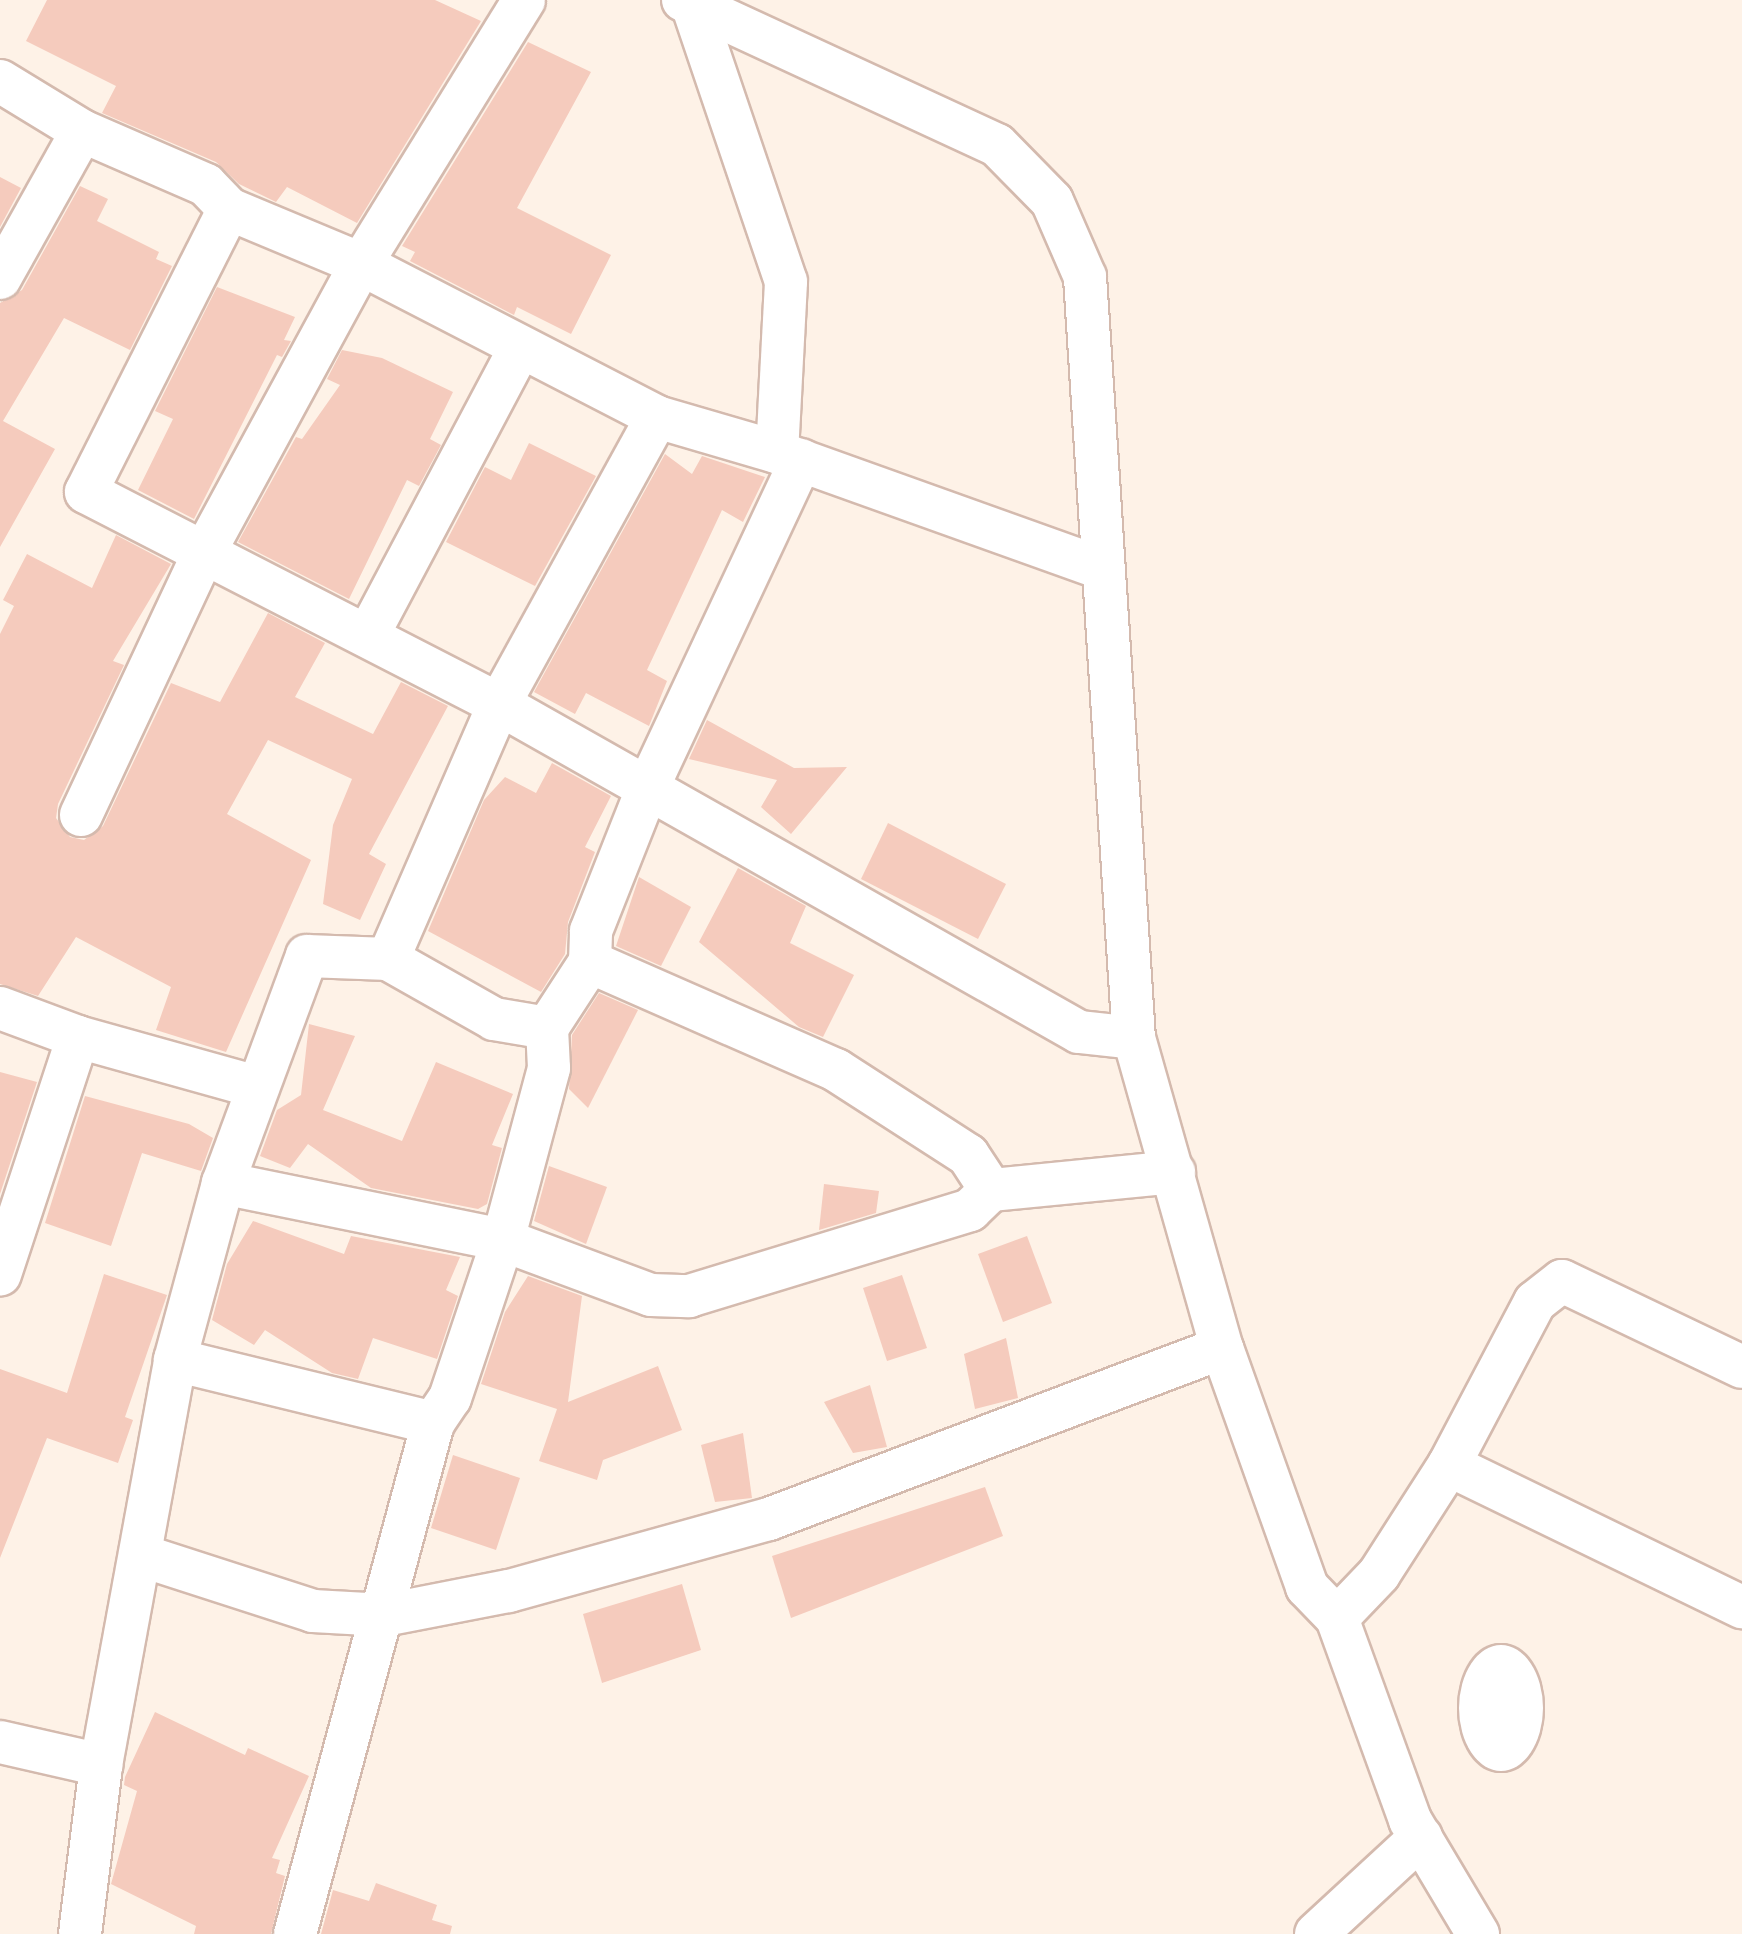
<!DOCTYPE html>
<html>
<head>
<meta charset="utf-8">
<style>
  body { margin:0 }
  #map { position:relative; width:1742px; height:1934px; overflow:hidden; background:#fef2e7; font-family:Ubuntu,sans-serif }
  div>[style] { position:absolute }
  .building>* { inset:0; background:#f5cbbd }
  .roads { filter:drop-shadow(2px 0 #d4baae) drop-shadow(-2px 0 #d4baae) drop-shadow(0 2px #d4baae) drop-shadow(0 -2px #d4baae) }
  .street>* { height:42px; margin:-21px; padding:0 21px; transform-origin:21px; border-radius:21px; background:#fff }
  .street>.ring { margin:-21px; padding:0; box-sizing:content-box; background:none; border:42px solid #fff; border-radius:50% }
  span { translate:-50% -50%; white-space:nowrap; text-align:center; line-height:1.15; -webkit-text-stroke:10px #fff6ef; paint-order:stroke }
</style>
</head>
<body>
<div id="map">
  <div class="building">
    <i style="clip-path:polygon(47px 0,435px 0,481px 21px,357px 223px,287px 187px,276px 202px,239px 184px,216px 162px,102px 113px,116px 86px,26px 41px)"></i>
    <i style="clip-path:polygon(528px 42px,591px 72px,517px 208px,611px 255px,571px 334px,517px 307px,514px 315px,410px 261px,415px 252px,402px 246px)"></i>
    <i style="clip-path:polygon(0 177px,21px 188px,0 227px)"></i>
    <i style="clip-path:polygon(80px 186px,108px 199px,97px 221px,159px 252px,156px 259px,172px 266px,130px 350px,64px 318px,3px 421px,55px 449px,0 547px,0 303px,22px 290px)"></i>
    <i style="clip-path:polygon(217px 287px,295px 317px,284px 340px,291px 341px,282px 357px,277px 355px,194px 519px,138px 490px,173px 419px,155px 411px)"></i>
    <i style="clip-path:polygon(342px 350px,382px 358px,453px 392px,430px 439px,441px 445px,419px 486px,407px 480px,349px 599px,238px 542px,296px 437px,302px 439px,340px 385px,327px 379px)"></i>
    <i style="clip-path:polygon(529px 443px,596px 476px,535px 586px,446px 542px,485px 467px,511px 480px)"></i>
    <i style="clip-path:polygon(665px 454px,692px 474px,702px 456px,765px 477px,743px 522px,722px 510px,647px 670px,667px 681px,649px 726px,586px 693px,575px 714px,534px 692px)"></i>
    <i style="clip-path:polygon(116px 535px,171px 564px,113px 661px,124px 665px,58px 804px,56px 818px,70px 837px,84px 840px,103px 826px,171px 683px,220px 702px,268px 613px,325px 643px,295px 697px,373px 734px,401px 682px,448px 706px,369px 854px,386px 864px,360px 920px,323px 904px,333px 825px,352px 779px,268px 740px,227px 814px,311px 860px,226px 1052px,156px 1030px,171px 987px,76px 937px,38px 996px,0 984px,0 634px,14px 606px,3px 600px,27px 554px,92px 588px)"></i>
    <i style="clip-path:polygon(707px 720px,794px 768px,847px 767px,791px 834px,761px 807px,777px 780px,689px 759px)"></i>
    <i style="clip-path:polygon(552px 763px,611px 796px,585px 847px,595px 852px,568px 922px,565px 954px,541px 992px,428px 931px,484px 800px,505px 777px,536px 793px)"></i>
    <i style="clip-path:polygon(888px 823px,1006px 884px,978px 939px,861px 879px)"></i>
    <i style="clip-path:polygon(738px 868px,806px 906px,790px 943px,854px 975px,823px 1037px,799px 1027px,699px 942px)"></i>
    <i style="clip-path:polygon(639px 877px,691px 907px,661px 966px,616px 946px)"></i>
    <i style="clip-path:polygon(599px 993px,638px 1010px,588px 1108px,569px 1089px,572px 1035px)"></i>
    <i style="clip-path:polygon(309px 1024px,355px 1036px,323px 1110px,402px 1141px,436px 1062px,513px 1094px,492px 1145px,502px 1148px,487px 1204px,478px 1209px,371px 1188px,308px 1144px,290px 1168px,260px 1156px,277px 1110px,301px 1095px)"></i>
    <i style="clip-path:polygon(0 1072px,37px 1082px,0 1194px)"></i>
    <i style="clip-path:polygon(85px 1096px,189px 1124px,213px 1138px,201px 1171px,142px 1153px,111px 1246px,45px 1223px)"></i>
    <i style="clip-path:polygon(549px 1166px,607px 1187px,586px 1244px,534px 1221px)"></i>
    <i style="clip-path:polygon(824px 1184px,879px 1191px,876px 1213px,819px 1230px)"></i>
    <i style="clip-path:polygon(253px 1221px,344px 1254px,351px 1236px,460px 1257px,446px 1290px,458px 1296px,437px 1359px,373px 1338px,358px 1379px,332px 1373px,265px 1330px,254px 1345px,212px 1320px,227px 1264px)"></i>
    <i style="clip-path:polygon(1027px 1236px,1052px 1303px,1003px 1322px,978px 1254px)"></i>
    <i style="clip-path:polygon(104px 1274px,167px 1295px,125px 1417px,133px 1420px,118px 1463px,47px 1438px,0 1558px,0 1369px,67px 1393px)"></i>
    <i style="clip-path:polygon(902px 1275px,927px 1348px,887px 1361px,863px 1288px)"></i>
    <i style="clip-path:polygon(528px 1276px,582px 1296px,568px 1402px,658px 1366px,682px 1430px,603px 1460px,597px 1480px,539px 1461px,557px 1409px,481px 1384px,505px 1312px)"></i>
    <i style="clip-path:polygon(1006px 1338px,1018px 1398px,975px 1409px,964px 1354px)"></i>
    <i style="clip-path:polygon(870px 1385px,887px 1447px,853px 1453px,824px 1402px)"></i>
    <i style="clip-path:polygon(743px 1433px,752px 1498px,715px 1502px,701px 1445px)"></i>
    <i style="clip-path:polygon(453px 1455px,520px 1478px,496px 1550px,431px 1528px)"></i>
    <i style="clip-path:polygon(985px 1487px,1003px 1536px,791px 1618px,772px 1556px)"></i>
    <i style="clip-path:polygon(682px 1584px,701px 1650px,602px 1683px,583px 1614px)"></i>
    <i style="clip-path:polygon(155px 1712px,245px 1755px,248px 1748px,309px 1776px,272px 1858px,280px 1860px,276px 1873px,285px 1876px,271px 1934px,194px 1934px,196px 1926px,111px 1884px,137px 1791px,124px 1785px,125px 1777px)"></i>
    <i style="clip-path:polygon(376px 1883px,437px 1905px,432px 1920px,452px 1926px,450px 1934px,321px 1934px,333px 1890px,369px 1901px)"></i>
  </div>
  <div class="roads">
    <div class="street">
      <i style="left:683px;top:0;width:346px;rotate:24.8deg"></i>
      <i style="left:997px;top:145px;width:78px;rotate:45.5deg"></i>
      <i style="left:1052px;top:201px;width:83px;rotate:66.5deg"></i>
      <i style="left:1085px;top:277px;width:763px;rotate:86.32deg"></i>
      <i style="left:1134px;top:1038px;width:322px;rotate:74.2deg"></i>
      <i style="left:1222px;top:1348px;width:254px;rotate:70.4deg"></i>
      <i style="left:1307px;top:1587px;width:43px;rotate:45.9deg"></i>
      <i style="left:1337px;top:1618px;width:61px;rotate:-46.3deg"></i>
      <i style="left:1379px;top:1574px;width:130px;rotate:-57.3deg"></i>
      <i style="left:1449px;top:1465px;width:184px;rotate:-62.2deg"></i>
      <i style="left:1535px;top:1302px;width:34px;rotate:-38deg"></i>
      <i style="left:1562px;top:1281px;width:199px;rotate:25.5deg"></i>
      <i style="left:692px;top:4px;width:293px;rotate:71.3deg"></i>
      <i style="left:786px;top:282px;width:170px;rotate:93deg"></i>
      <i style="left:777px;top:452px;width:346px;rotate:19.7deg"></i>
      <i style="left:0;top:81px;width:96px;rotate:31.4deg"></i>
      <i style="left:82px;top:131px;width:135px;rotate:23.5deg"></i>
      <i style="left:206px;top:185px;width:33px;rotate:46deg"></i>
      <i style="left:229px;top:209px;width:143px;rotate:22.6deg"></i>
      <i style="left:361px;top:264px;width:333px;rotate:27.3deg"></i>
      <i style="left:657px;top:417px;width:328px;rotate:118.8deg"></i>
      <i style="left:499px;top:704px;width:278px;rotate:113.5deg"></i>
      <i style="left:388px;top:959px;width:122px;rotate:29.5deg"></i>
      <i style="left:494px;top:1019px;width:54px;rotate:9.6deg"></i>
      <i style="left:229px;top:209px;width:317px;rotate:116.8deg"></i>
      <i style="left:86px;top:492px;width:464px;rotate:27.2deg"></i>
      <i style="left:499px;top:704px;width:666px;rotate:29.49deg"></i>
      <i style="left:1079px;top:1032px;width:55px;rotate:6.2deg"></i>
      <i style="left:0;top:278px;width:168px;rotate:-60.8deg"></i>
      <i style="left:657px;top:417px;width:125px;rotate:16.3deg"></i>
      <i style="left:368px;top:635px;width:325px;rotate:-62.1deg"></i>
      <i style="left:81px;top:815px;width:287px;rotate:-64.9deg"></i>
      <i style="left:203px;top:555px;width:331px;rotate:-61.5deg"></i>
      <i style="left:361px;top:264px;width:310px;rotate:-58.3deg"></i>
      <i style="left:590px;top:962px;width:269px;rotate:23.7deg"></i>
      <i style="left:836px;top:1070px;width:157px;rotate:32.8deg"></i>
      <i style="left:968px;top:1155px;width:42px;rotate:56.7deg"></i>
      <i style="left:0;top:1008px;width:83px;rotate:20.4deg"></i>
      <i style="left:78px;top:1037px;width:250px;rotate:108.2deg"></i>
      <i style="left:78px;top:1037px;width:183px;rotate:15.6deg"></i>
      <i style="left:223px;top:1183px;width:242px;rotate:-69.7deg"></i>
      <i style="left:307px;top:956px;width:81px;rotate:2.1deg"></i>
      <i style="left:175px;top:1360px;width:266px;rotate:13.7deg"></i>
      <i style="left:1449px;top:1465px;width:326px;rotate:25.9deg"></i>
      <i style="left:143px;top:1556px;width:179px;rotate:17.9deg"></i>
      <i style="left:313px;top:1611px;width:72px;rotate:3.2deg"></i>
      <i style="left:385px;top:1615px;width:126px;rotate:-11deg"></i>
      <i style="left:509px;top:1591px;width:270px;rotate:-15.5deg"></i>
      <i style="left:769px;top:1519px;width:484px;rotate:-20.7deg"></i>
      <i style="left:1337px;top:1618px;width:215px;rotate:70.1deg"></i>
      <i style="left:1410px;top:1820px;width:133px;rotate:59.2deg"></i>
      <i class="ring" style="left:1480px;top:1666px;width:-12px;height:-12px"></i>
      <i style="left:0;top:1742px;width:104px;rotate:12.8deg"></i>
      <i style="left:80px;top:1934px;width:170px;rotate:-82.9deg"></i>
      <i style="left:101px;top:1765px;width:412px;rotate:-79.6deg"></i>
      <i style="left:175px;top:1360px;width:183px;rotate:-74.8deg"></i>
      <i style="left:223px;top:1183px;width:286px;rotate:11.5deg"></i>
      <i style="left:503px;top:1240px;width:158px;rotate:20.4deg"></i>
      <i style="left:651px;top:1295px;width:38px;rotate:2deg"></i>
      <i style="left:689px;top:1296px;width:294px;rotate:-17deg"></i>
      <i style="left:970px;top:1210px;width:29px;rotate:-44deg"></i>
      <i style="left:991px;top:1190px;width:184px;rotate:-5.6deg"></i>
      <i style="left:295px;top:1934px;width:529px;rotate:-74.89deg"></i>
      <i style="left:433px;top:1423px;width:30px;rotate:-56deg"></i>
      <i style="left:450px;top:1398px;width:167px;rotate:-71.5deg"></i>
      <i style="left:503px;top:1240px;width:178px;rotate:-75deg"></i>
      <i style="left:549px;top:1068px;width:40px;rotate:-92.9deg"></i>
      <i style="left:547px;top:1028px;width:79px;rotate:-56.9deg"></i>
      <i style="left:590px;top:962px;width:31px;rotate:-88deg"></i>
      <i style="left:591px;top:931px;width:155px;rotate:-68.4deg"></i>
      <i style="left:648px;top:787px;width:361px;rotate:-64.9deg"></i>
      <i style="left:1316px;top:1934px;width:143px;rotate:-42.7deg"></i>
    </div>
  </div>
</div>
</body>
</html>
